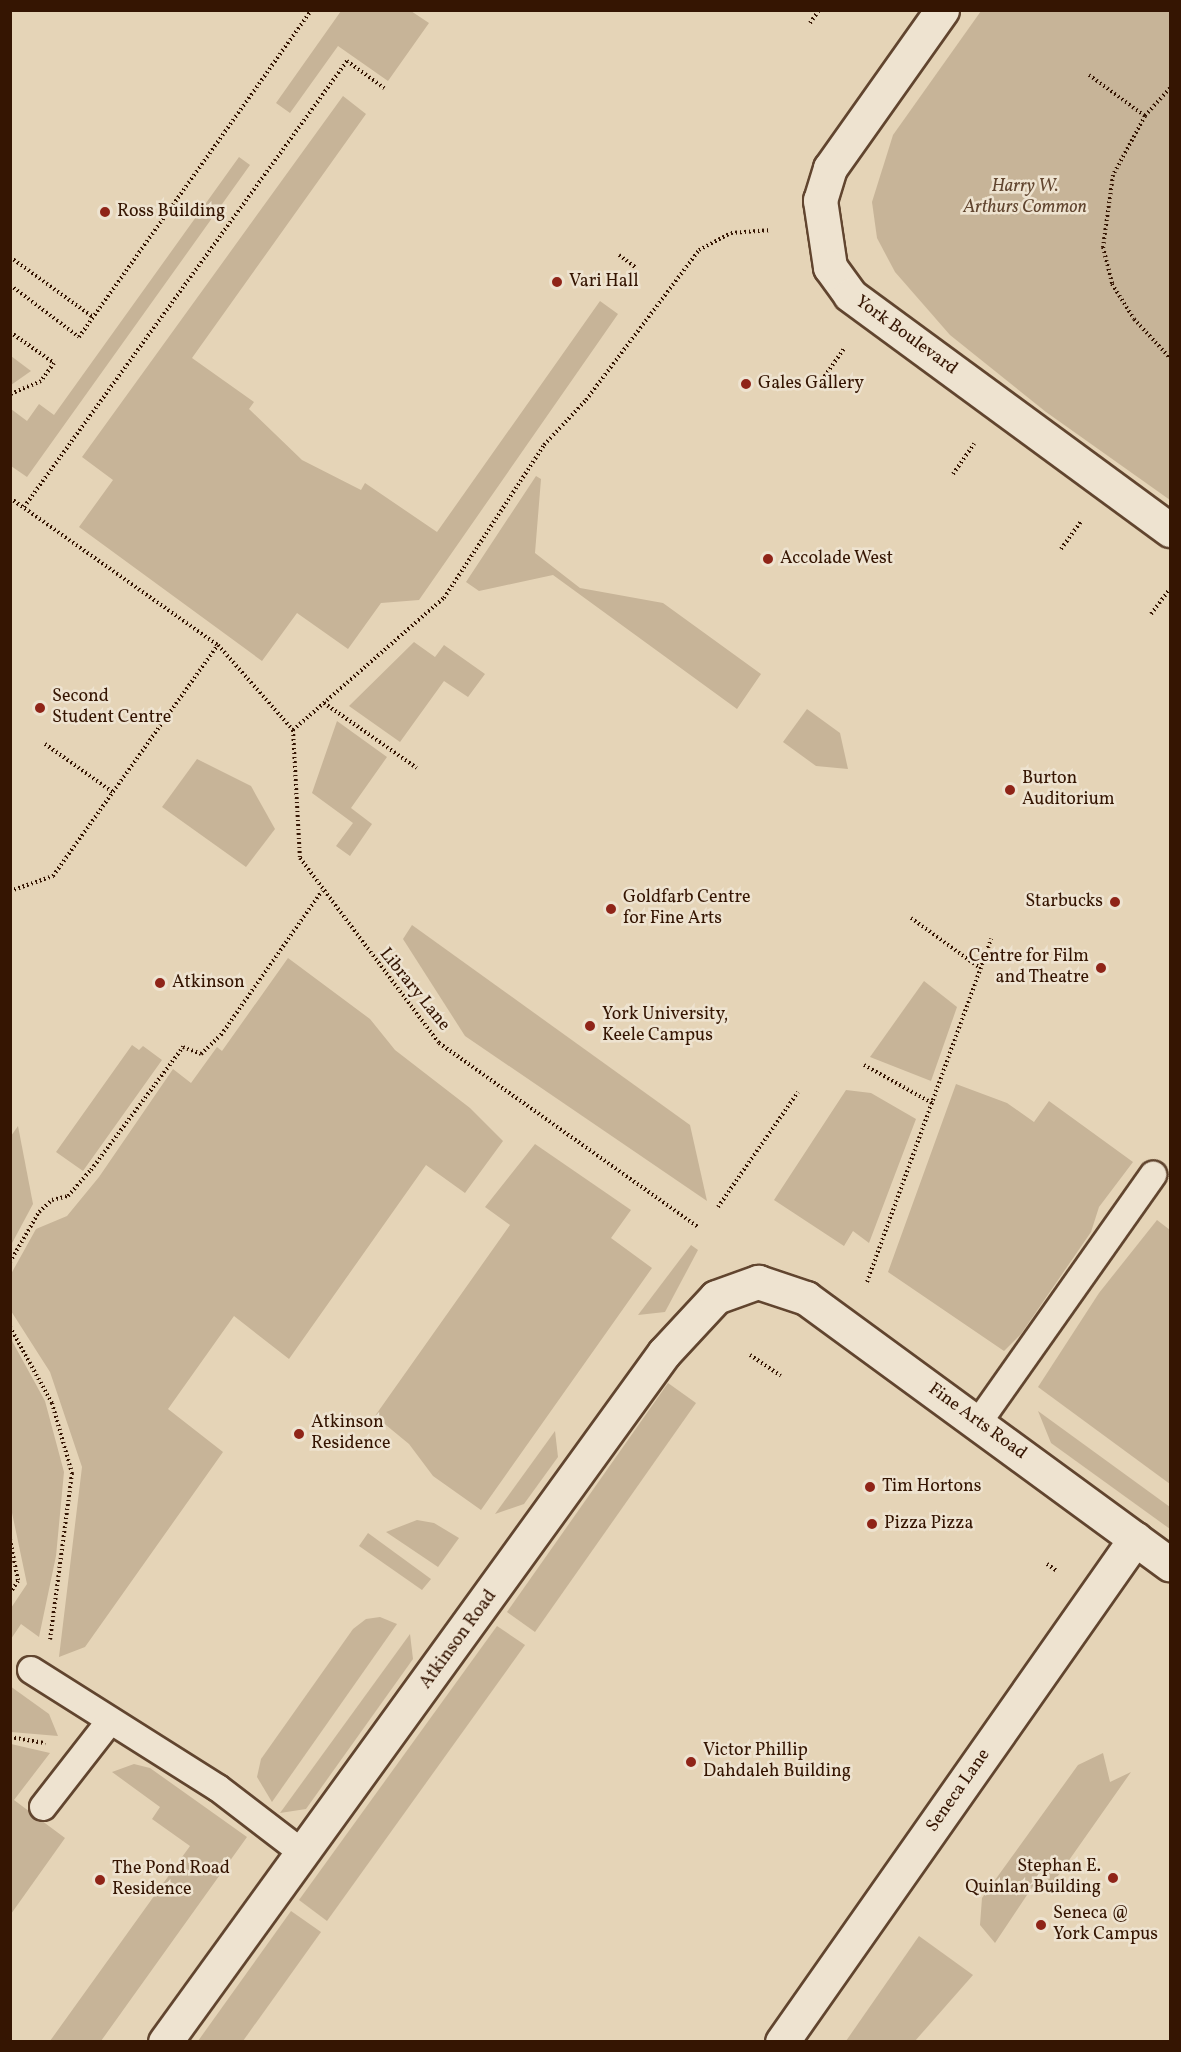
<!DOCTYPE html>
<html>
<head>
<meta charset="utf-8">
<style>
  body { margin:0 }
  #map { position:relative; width:1181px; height:2052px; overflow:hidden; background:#e5d4b7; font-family:Vollkorn,serif }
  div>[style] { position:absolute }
  .green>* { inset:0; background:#c7b498 }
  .path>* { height:4px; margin-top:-2px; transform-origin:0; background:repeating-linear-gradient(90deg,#351502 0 1.5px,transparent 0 4.5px) }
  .roads { filter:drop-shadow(2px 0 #61452f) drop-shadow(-2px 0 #61452f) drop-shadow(0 2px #61452f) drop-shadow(0 -2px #61452f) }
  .service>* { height:26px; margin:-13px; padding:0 13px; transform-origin:13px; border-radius:13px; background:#eee3d0 }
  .minor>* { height:33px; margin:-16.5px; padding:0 16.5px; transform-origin:16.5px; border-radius:16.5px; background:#eee3d0 }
  .dots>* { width:16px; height:16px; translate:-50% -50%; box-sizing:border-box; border:3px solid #eee3d0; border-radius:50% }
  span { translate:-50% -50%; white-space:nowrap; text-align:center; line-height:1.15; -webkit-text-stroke:5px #eee3d0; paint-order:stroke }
  .park-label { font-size:18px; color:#61452f; font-style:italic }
  .poi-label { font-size:18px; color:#351502 }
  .left { translate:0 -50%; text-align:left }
  .right { translate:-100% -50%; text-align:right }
  .street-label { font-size:18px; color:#351502 }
  .frame { position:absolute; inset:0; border:12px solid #351502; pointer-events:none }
</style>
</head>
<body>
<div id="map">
  <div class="green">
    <i style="clip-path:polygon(341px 11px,411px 11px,429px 23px,388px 81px,338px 46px,290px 113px,276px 103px)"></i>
    <i style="clip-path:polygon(981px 11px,1170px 11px,1170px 500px,1046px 412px,950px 335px,895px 272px,877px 238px,872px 202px,893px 135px)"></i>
    <i style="clip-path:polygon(343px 96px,366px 114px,192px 358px,254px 402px,249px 409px,302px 460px,361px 490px,365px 483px,437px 532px,600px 301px,618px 314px,419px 600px,381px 603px,348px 649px,297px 613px,262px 661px,79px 527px,113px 480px,82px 457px)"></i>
    <i style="clip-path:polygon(239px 157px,250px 165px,27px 477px,11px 466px,11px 409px,27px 421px,39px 404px,54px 415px)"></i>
    <i style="clip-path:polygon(11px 356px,31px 371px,11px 385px)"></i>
    <i style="clip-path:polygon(536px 476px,541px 479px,535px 553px,580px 588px,663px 603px,761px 674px,737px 709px,553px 575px,479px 591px,466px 582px)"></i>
    <i style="clip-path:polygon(414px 642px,435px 657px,444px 645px,485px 674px,468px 697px,444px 681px,400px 742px,349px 706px)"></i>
    <i style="clip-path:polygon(807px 709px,840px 733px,848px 769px,816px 766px,783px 742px)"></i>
    <i style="clip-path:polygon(337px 721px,387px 757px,351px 808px,372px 824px,350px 856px,336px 846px,353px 823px,312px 793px)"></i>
    <i style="clip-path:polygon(197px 759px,251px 786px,275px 829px,246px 867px,162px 807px)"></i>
    <i style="clip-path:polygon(412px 925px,690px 1125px,707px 1201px,465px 1036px,403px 939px)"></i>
    <i style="clip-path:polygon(288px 958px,370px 1019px,395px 1050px,470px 1108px,503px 1141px,465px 1193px,426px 1165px,289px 1359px,234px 1316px,168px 1409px,223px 1452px,85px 1647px,59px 1657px,82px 1467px,50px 1372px,11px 1311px,11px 1274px,36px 1229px,67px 1216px,99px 1177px,173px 1069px,191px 1083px,217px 1047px,222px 1051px)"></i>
    <i style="clip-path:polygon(924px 981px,957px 1007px,931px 1081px,870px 1057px)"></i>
    <i style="clip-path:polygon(132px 1045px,139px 1050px,143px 1046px,162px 1060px,83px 1171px,56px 1152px)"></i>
    <i style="clip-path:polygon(956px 1084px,1007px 1103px,1034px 1122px,1049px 1101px,1133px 1162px,1099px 1207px,1091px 1232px,1021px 1334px,1004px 1351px,888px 1272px)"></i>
    <i style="clip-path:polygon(846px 1090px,871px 1093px,916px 1119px,869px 1243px,853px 1231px,844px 1246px,774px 1200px)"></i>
    <i style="clip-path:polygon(18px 1126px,33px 1204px,11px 1245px,11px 1136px)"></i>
    <i style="clip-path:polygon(535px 1144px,631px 1210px,611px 1238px,652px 1268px,481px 1510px,433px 1476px,409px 1444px,375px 1416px,510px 1225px,485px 1207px)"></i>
    <i style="clip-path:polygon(1157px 1220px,1170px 1230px,1170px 1484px,1038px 1387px,1099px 1293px)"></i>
    <i style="clip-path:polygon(691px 1245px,698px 1250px,665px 1312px,638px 1315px)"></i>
    <i style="clip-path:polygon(11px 1339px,45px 1401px,64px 1472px,56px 1556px,39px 1637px,21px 1624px,11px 1639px,11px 1608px,27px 1584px,11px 1508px)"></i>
    <i style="clip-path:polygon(668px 1383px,696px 1403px,535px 1632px,507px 1612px)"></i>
    <i style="clip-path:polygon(1038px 1411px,1170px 1507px,1170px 1529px,1051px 1443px)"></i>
    <i style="clip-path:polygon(555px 1431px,558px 1457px,524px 1504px,495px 1514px)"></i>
    <i style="clip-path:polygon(417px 1520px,434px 1523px,459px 1538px,438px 1567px,386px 1532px)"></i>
    <i style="clip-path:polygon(368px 1533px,431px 1579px,422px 1590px,359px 1546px)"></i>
    <i style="clip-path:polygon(380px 1617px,397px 1624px,272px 1802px,257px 1777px,261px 1759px,353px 1629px,366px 1619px)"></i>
    <i style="clip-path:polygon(497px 1626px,525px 1645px,327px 1921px,299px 1900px)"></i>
    <i style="clip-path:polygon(410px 1634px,413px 1659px,306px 1809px,280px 1813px)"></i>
    <i style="clip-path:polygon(10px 1686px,49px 1714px,58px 1736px,11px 1732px)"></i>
    <i style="clip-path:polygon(11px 1744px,50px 1753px,14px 1800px,65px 1838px,11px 1914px)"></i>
    <i style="clip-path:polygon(1103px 1753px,1110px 1782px,1131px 1772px,1053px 1883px,1041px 1874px,995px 1943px,980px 1925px,982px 1898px,1078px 1765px)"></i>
    <i style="clip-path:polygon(134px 1764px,150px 1768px,247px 1837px,101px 2041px,50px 2041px,190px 1846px,152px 1819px,160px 1807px,112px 1772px)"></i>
    <i style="clip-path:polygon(291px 1911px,321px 1932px,243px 2041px,198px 2041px)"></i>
    <i style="clip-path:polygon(919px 1936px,973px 1975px,915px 2041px,846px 2041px)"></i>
  </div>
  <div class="path">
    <i style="left:810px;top:23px;width:16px;rotate:-55deg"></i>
    <i style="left:1089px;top:75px;width:69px;rotate:36.2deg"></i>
    <i style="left:1170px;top:88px;width:38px;rotate:132deg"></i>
    <i style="left:1145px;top:116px;width:67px;rotate:118.5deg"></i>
    <i style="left:1113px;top:175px;width:73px;rotate:97.9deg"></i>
    <i style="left:1103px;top:247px;width:38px;rotate:76deg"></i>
    <i style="left:1112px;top:284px;width:41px;rotate:57.8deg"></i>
    <i style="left:1134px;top:319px;width:53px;rotate:47.3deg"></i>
    <i style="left:619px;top:255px;width:21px;rotate:37deg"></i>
    <i style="left:10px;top:257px;width:102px;rotate:35.9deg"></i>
    <i style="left:10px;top:285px;width:86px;rotate:37deg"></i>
    <i style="left:79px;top:337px;width:401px;rotate:-54.6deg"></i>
    <i style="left:10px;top:332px;width:54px;rotate:35.2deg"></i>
    <i style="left:54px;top:363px;width:22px;rotate:126deg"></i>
    <i style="left:41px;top:381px;width:34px;rotate:157deg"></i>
    <i style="left:822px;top:380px;width:39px;rotate:-55deg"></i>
    <i style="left:953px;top:474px;width:37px;rotate:-55deg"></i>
    <i style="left:10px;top:498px;width:255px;rotate:35.3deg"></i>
    <i style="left:218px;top:645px;width:113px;rotate:48.6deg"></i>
    <i style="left:24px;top:507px;width:551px;rotate:-54.09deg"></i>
    <i style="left:347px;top:61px;width:46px;rotate:36.1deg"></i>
    <i style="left:1061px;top:549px;width:34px;rotate:-54deg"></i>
    <i style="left:1151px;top:614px;width:31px;rotate:-53deg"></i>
    <i style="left:324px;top:703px;width:113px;rotate:35deg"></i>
    <i style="left:293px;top:730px;width:201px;rotate:-41.2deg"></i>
    <i style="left:444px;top:598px;width:183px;rotate:-56.8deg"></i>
    <i style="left:544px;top:445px;width:62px;rotate:-47deg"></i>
    <i style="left:586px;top:400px;width:188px;rotate:-53deg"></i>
    <i style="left:699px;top:250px;width:36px;rotate:-28deg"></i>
    <i style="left:731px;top:233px;width:40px;rotate:-4.3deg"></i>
    <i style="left:293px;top:730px;width:128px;rotate:86.9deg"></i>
    <i style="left:300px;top:858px;width:231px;rotate:53.1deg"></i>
    <i style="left:439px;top:1043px;width:318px;rotate:35.4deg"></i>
    <i style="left:45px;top:744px;width:85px;rotate:35.4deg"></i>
    <i style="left:10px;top:891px;width:46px;rotate:-19.2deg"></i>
    <i style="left:53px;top:876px;width:284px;rotate:-54.5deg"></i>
    <i style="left:911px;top:918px;width:85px;rotate:35.9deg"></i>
    <i style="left:864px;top:1065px;width:78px;rotate:29.2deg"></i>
    <i style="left:718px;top:1207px;width:140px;rotate:-55.2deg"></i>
    <i style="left:10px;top:1262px;width:58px;rotate:-59.9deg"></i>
    <i style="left:39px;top:1212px;width:18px;rotate:-43deg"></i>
    <i style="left:52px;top:1200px;width:16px;rotate:-14deg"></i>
    <i style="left:68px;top:1196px;width:35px;rotate:-49deg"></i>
    <i style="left:91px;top:1170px;width:154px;rotate:-53.2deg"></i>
    <i style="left:183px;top:1047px;width:19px;rotate:21deg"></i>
    <i style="left:201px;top:1054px;width:28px;rotate:-44deg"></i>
    <i style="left:221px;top:1035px;width:176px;rotate:-55deg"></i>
    <i style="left:867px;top:1282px;width:365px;rotate:-70.1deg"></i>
    <i style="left:10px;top:1327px;width:87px;rotate:61.1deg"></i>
    <i style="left:52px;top:1403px;width:73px;rotate:74.1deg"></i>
    <i style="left:72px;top:1473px;width:168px;rotate:97.5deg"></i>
    <i style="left:750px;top:1355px;width:37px;rotate:34deg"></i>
    <i style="left:10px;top:1539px;width:43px;rotate:79.2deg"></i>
    <i style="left:18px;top:1581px;width:11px;rotate:124deg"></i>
    <i style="left:1047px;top:1564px;width:12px;rotate:35deg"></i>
    <i style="left:10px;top:1737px;width:36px;rotate:10deg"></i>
  </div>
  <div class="roads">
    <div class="service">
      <i style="left:978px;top:1423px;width:304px;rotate:-54.8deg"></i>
      <i style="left:31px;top:1670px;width:221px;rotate:32.3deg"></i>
      <i style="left:218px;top:1788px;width:108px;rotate:37.5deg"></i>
      <i style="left:43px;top:1807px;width:109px;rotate:-52.1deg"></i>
    </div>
    <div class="minor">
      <i style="left:942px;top:10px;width:194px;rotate:125.3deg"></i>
      <i style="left:830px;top:168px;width:34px;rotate:107deg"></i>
      <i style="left:820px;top:200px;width:68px;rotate:81.5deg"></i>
      <i style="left:830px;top:267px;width:34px;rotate:54deg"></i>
      <i style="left:850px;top:295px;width:397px;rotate:36.3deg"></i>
      <i style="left:165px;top:2042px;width:851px;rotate:-54.09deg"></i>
      <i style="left:664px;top:1353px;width:76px;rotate:-47.1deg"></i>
      <i style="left:716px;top:1297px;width:45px;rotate:-19.7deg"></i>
      <i style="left:758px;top:1282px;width:51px;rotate:18.4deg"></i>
      <i style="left:806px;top:1298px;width:451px;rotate:36.2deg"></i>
      <i style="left:782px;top:2042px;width:615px;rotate:-54.94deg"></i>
    </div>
  </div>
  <div class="dots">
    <i style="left:105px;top:212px;background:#8f2418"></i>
    <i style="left:557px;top:282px;background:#8f2418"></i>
    <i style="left:746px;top:384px;background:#8f2418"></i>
    <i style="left:768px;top:559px;background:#8f2418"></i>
    <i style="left:40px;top:708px;background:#8f2418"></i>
    <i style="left:1010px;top:790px;background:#8f2418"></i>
    <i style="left:1115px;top:902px;background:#8f2418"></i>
    <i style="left:611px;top:909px;background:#8f2418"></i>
    <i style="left:1101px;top:968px;background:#8f2418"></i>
    <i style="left:160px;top:983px;background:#8f2418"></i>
    <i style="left:590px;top:1026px;background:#8f2418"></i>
    <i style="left:299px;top:1434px;background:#8f2418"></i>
    <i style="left:870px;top:1487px;background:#8f2418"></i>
    <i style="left:872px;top:1524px;background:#8f2418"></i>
    <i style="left:691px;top:1762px;background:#8f2418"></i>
    <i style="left:1113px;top:1878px;background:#8f2418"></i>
    <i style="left:100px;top:1880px;background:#8f2418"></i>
    <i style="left:1041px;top:1925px;background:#8f2418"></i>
  </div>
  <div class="park-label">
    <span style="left:1025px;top:198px">Harry W.<br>Arthurs Common</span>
  </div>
  <div class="poi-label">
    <span class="left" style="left:117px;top:212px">Ross Building</span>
    <span class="left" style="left:569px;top:282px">Vari Hall</span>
    <span class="left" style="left:758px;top:384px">Gales Gallery</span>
    <span class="left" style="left:780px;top:559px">Accolade West</span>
    <span class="left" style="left:52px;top:708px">Second<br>Student Centre</span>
    <span class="left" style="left:1022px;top:790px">Burton<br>Auditorium</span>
    <span class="left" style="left:623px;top:909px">Goldfarb Centre<br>for Fine Arts</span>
    <span class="right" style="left:1103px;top:902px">Starbucks</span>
    <span class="right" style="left:1089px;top:968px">Centre for Film<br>and Theatre</span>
    <span class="left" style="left:172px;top:983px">Atkinson</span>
    <span class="left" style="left:602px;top:1026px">York University,<br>Keele Campus</span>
    <span class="left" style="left:311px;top:1434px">Atkinson<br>Residence</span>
    <span class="left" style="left:882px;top:1487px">Tim Hortons</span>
    <span class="left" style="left:884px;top:1524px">Pizza Pizza</span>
    <span class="left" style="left:703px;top:1762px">Victor Phillip<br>Dahdaleh Building</span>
    <span class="right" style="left:1101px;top:1878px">Stephan E.<br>Quinlan Building</span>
    <span class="left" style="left:112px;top:1880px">The Pond Road<br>Residence</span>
    <span class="left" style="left:1053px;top:1925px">Seneca @<br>York Campus</span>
  </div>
  <div class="street-label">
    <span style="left:906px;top:336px;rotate:36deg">York Boulevard</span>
    <span style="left:414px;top:990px;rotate:51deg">Library Lane</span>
    <span style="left:977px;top:1422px;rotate:36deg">Fine Arts Road</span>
    <span style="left:459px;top:1640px;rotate:-54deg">Atkinson Road</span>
    <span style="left:959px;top:1791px;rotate:-55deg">Seneca Lane</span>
  </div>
  <div class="frame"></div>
</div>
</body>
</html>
